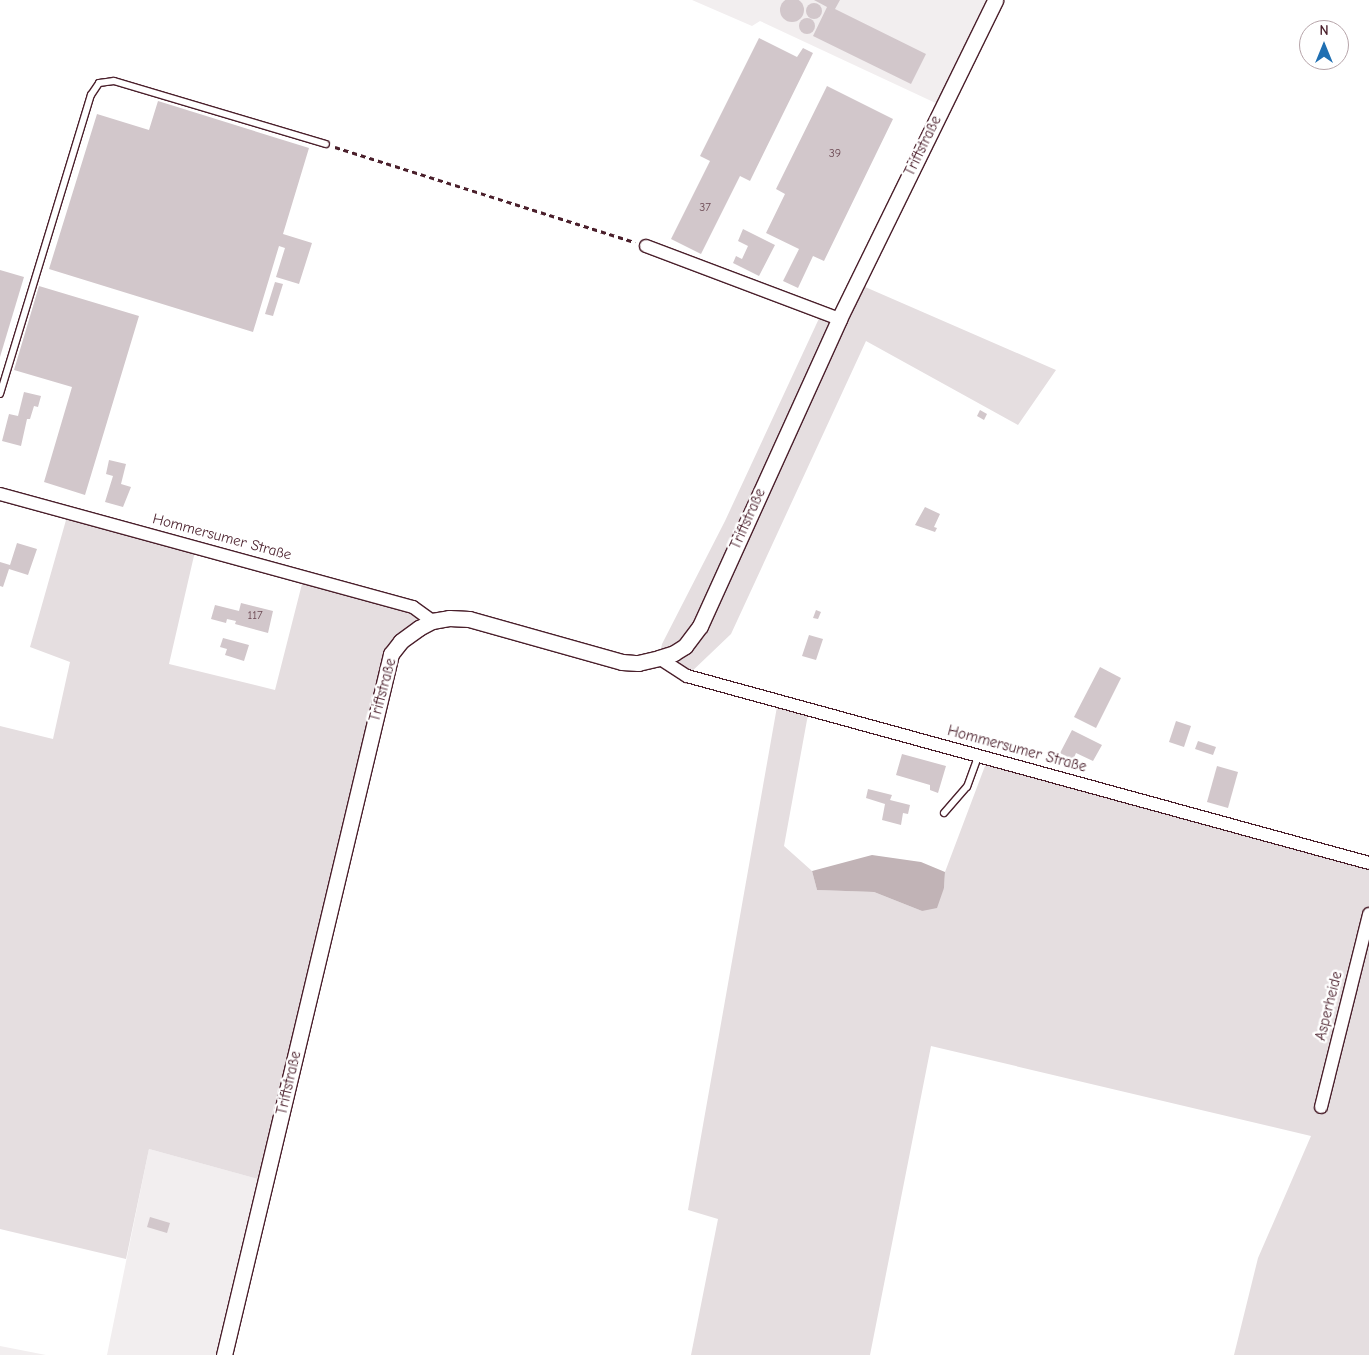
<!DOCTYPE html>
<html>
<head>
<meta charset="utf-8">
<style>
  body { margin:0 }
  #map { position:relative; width:1369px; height:1355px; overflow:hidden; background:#fff; font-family:"Comic Neue",sans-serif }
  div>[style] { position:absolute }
  .built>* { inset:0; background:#f2eeef }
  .green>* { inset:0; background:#e5dee0 }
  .water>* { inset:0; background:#c1b3b6 }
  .building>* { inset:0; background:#d2c7cb }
  .round { border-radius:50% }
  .path>* { height:2.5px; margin-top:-1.25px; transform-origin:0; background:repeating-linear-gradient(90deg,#4a1f2b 0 5px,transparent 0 9px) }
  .roads { filter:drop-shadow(1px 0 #4a1f2b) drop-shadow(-1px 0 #4a1f2b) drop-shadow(0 1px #4a1f2b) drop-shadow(0 -1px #4a1f2b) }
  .service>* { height:6px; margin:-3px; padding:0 3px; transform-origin:3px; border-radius:3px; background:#fff }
  .minor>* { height:12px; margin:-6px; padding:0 6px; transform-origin:6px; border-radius:6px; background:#fff }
  .tertiary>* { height:15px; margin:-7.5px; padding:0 7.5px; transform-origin:7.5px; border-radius:7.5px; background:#fff }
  span { translate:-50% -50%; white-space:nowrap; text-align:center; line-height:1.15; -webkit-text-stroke:5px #fff; paint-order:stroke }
  .number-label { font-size:12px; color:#6c4953 }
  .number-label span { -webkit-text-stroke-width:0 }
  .street-label { font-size:15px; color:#4a1f2b }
  .north { position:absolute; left:1299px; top:20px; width:50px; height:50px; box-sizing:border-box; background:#fff; border:1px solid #b7a5aa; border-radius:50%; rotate:0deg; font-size:14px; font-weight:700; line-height:20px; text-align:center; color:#4a1f2b }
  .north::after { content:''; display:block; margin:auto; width:18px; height:22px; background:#1f6fb2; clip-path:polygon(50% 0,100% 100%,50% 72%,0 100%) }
</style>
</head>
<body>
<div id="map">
  <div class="built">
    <i style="clip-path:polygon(692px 0,996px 0,942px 106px,760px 21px,752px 26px)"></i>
    <i style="clip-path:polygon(149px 1149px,265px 1181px,224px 1355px,107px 1355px)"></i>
    <i style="clip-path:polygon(0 1346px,46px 1355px,0 1355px)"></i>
  </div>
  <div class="green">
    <i style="clip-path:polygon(856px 283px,1056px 370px,1018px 425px,866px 341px,731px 634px,687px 676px,659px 658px,662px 644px,725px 521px,822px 312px,839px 319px)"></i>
    <i style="clip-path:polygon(68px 513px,196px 547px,169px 664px,275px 690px,304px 576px,413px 607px,432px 621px,401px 641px,265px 1181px,149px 1149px,126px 1259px,0 1229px,0 726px,53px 739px,70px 662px,30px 647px)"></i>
    <i style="clip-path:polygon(778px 701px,809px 709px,784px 846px,812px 871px,817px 890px,874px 892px,922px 911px,944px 888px,945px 872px,988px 758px,1369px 863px,1369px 1355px,1234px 1355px,1258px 1258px,1311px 1136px,931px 1046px,870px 1355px,691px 1355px,718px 1219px,688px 1210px)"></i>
  </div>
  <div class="water">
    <i style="clip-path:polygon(872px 855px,921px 862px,945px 872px,944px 888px,937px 908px,922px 911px,874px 892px,817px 890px,812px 871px)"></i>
  </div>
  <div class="building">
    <i class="round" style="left:780px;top:-2px;width:24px;height:24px"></i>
    <i style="clip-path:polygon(814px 0,840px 0,835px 9px,926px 54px,911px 84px,813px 36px,827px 7px)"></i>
    <i class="round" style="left:806px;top:3px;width:16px;height:16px"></i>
    <i class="round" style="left:799px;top:18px;width:16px;height:16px"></i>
    <i style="clip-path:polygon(759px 38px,797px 57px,803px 48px,813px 53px,750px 181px,740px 176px,701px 254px,671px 239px,710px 161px,700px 156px)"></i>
    <i style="clip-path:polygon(827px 86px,893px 119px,824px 261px,813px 256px,798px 288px,783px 281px,799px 249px,766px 233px,785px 194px,776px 189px)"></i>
    <i style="clip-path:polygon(158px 101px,309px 148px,283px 234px,312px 243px,299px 284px,276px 277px,285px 248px,279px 246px,253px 332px,49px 269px,97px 114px,149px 130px)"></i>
    <i style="clip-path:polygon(743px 229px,775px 245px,759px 276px,733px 263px,736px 256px,742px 259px,748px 246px,738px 241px)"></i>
    <i style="clip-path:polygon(0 270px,24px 277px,0 357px)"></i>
    <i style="clip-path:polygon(275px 282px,283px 284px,273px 316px,265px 314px)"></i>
    <i style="clip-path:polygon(39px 286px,139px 316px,85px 495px,44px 482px,72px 387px,14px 370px)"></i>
    <i style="clip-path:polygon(24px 392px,41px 396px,38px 407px,34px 406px,30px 419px,27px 419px,21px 446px,2px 441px,9px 414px,18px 416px)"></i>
    <i style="clip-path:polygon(980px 410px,987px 414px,984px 420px,977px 416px)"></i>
    <i style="clip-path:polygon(109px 460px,126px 464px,121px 484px,131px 487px,123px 507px,105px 502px,113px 476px,106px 474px)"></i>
    <i style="clip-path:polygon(925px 507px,940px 514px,934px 527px,937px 528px,935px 532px,915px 525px)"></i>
    <i style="clip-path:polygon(17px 543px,37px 549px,28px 575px,9px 569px,3px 587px,0 586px,0 562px,10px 565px)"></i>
    <i style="clip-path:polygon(241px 603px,273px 611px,268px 633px,235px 624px,236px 621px,227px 619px,226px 623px,211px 619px,215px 605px,239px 611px)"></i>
    <i style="clip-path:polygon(816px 610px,821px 612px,818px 619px,813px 618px)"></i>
    <i style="clip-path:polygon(809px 635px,823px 639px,816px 660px,802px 656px)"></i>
    <i style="clip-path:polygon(223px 638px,249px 645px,244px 661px,225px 655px,227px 649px,220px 647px)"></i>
    <i style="clip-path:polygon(1100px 667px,1121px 678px,1096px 728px,1074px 717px)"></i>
    <i style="clip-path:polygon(1176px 721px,1191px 726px,1184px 747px,1169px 742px)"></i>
    <i style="clip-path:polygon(1072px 730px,1102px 745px,1093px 761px,1076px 753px,1073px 760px,1060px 753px)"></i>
    <i style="clip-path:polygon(1198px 741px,1216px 747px,1213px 755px,1195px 749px)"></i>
    <i style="clip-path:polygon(902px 754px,946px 766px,938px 793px,930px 790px,930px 785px,896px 775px)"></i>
    <i style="clip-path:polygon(1217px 766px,1238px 772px,1228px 808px,1207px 802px)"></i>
    <i style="clip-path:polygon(868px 789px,892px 795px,890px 800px,910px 805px,908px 814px,903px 813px,901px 825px,882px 820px,885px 804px,866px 798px)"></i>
    <i style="clip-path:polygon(150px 1217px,170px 1223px,167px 1233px,147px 1227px)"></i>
  </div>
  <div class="path">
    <i style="left:335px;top:147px;width:315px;rotate:17.6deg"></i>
  </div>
  <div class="roads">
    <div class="service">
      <i style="left:0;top:394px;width:313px;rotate:-73.1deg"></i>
      <i style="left:91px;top:95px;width:14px;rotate:-56deg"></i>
      <i style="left:99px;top:83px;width:15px;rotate:-8deg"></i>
      <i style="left:114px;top:81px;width:221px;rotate:16.6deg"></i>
      <i style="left:944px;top:813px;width:35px;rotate:-49deg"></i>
      <i style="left:967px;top:787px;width:33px;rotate:-70deg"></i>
    </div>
    <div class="minor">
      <i style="left:646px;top:246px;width:206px;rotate:20.7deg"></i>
      <i style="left:0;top:494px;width:428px;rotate:15.3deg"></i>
      <i style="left:413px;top:607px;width:24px;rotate:36deg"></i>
      <i style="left:659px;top:658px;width:33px;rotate:33deg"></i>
      <i style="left:687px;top:676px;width:707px;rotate:15.33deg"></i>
      <i style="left:1321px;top:1107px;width:199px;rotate:-76deg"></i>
    </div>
    <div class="tertiary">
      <i style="left:224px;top:1355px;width:721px;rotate:-76.6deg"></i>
      <i style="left:391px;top:654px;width:16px;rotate:-52deg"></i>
      <i style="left:401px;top:641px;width:22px;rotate:-36deg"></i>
      <i style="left:419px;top:628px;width:15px;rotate:-28deg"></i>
      <i style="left:432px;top:621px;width:17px;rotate:-10deg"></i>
      <i style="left:449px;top:618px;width:20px;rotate:3deg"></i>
      <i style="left:469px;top:619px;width:159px;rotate:15.7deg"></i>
      <i style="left:622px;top:662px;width:16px;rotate:4deg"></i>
      <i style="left:638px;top:663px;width:22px;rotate:-13deg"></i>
      <i style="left:659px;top:658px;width:16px;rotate:-18deg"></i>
      <i style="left:674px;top:653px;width:13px;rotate:-32deg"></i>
      <i style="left:685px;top:646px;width:25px;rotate:-53deg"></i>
      <i style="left:700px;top:626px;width:337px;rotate:-65.6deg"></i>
      <i style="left:839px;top:319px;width:355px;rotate:-63.9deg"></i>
    </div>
  </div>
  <div class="number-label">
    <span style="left:835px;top:154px">39</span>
    <span style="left:705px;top:208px">37</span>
    <span style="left:255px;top:616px">117</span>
  </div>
  <div class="street-label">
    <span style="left:923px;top:146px;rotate:-64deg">Triftstraße</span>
    <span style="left:748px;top:519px;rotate:-66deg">Triftstraße</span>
    <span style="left:222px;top:537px;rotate:15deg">Hommersumer Straße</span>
    <span style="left:383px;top:690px;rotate:-75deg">Triftstraße</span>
    <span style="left:1017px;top:749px;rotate:15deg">Hommersumer Straße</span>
    <span style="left:1329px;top:1006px;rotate:-76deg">Asperheide</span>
    <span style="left:289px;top:1083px;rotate:-77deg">Triftstraße</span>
  </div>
  <div class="north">N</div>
</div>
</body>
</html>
